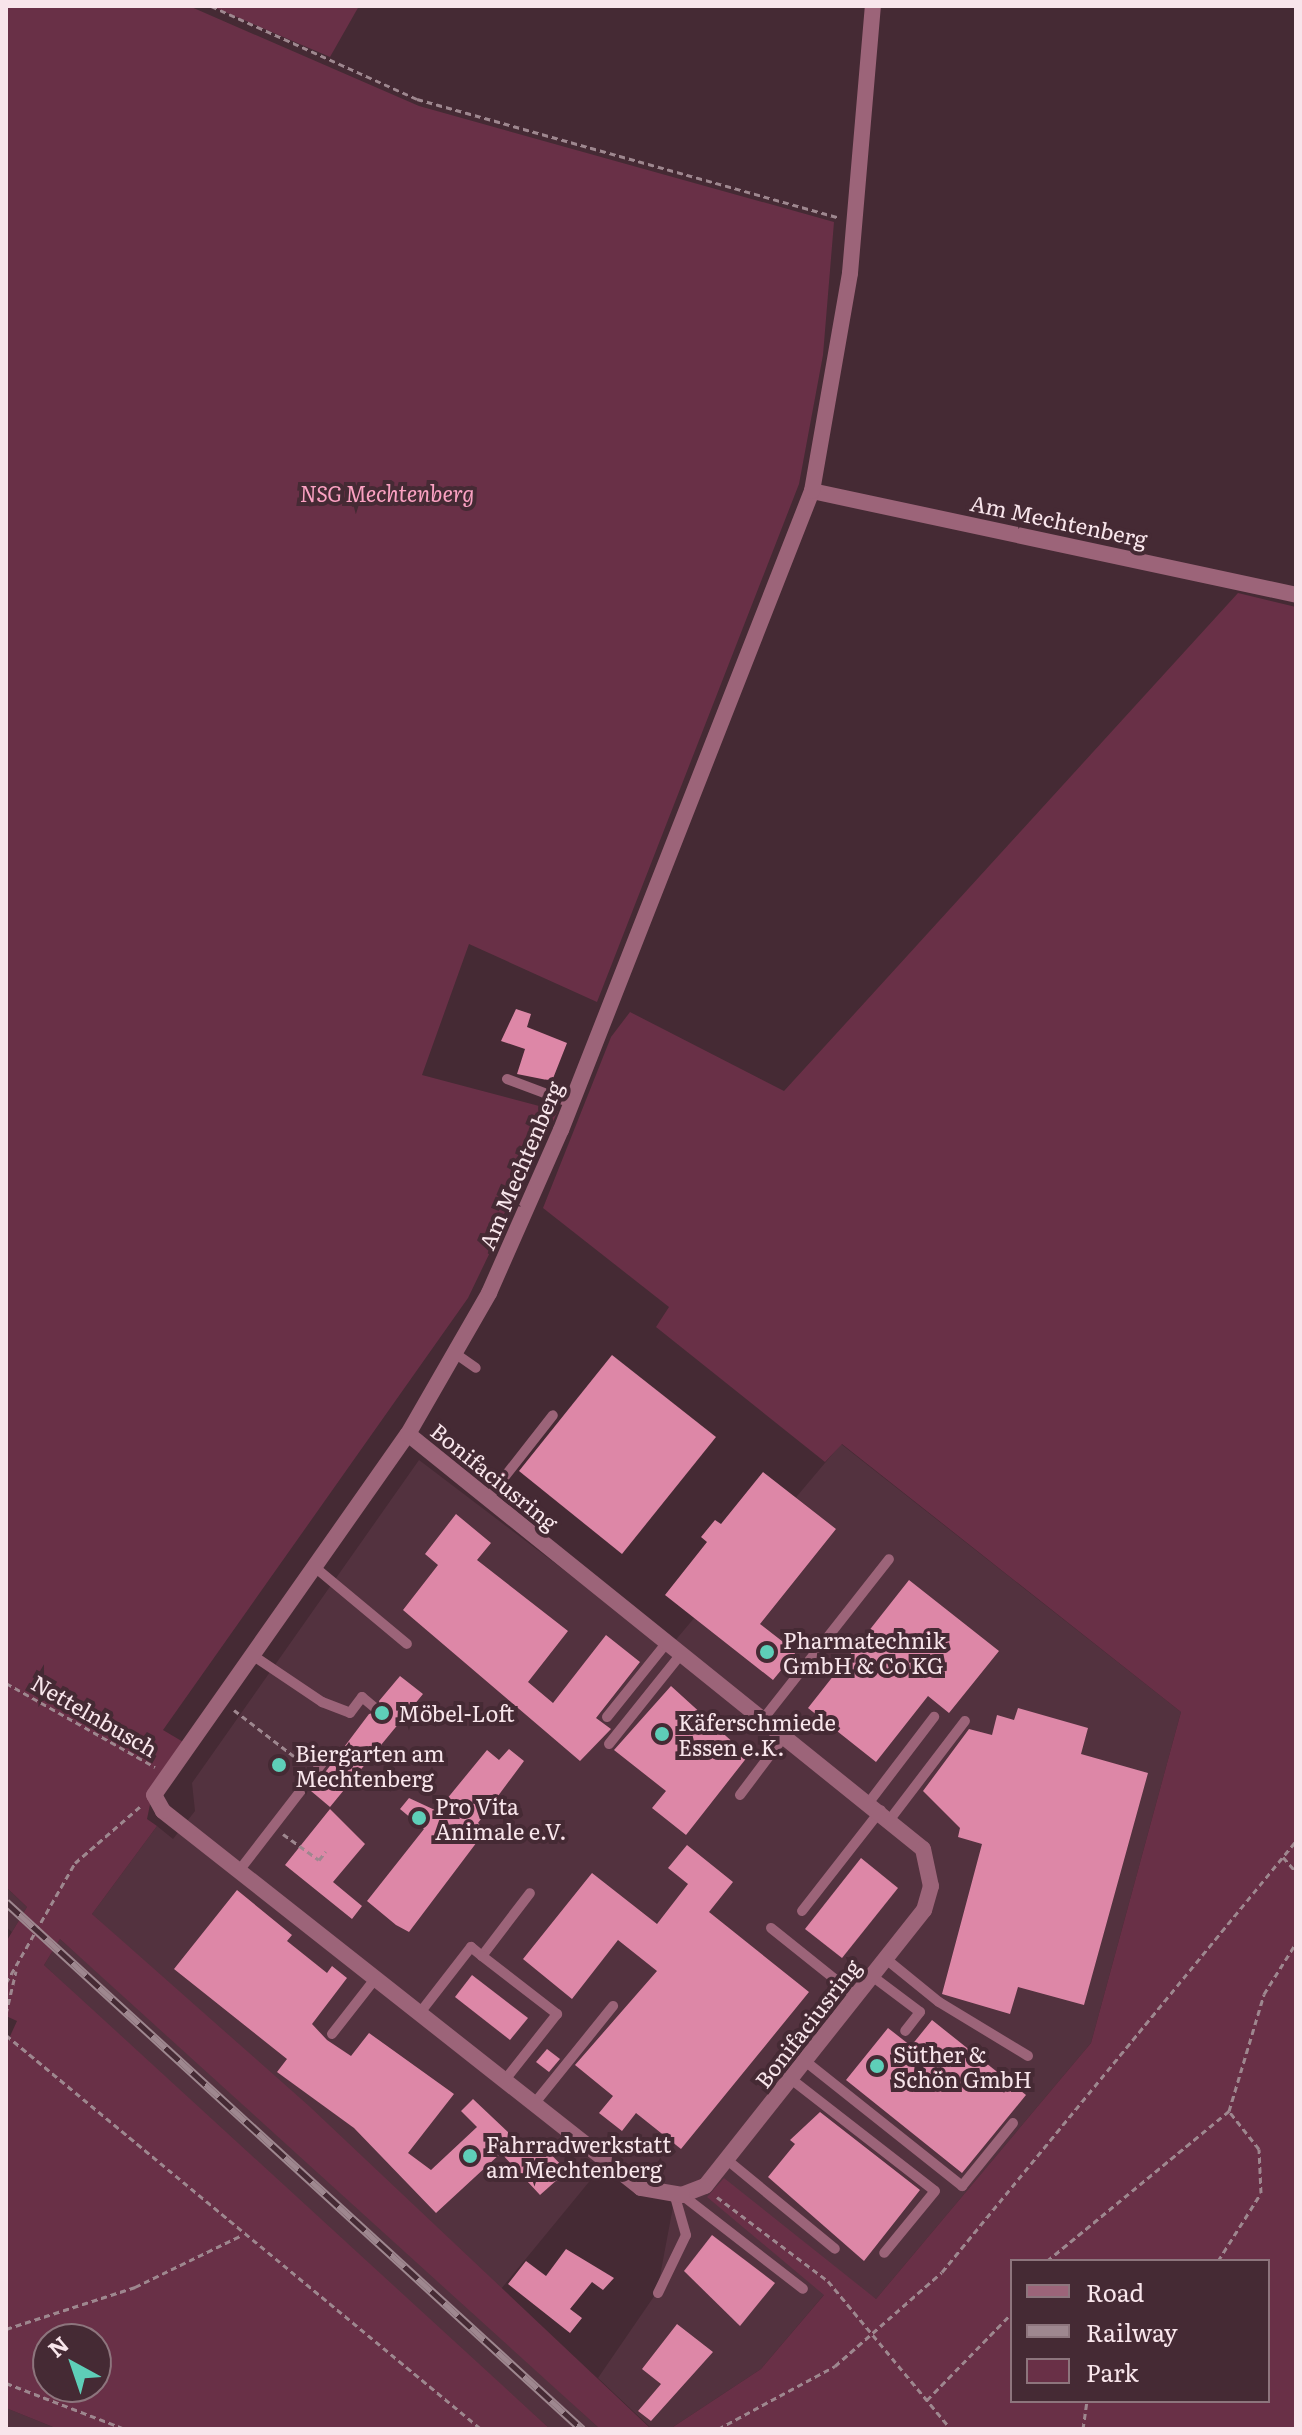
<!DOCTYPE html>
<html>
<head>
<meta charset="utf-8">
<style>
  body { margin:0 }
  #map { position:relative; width:1302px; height:2435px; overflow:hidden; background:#452a34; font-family:Literata,serif }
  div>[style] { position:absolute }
  .built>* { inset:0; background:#53323f }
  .green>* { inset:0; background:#693047 }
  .building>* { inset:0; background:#dd87a7 }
  .path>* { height:3px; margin-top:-1.5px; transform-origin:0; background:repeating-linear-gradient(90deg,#9e878f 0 6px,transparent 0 10px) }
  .service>* { height:10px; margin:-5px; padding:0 5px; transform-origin:5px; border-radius:5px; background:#9c6479 }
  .minor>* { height:16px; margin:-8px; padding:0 8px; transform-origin:8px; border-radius:8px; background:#9c6479 }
  .rail>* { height:9px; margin-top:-4.5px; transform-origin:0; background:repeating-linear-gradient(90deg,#452a34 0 18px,#9e878f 0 36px); box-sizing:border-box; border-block:2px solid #9e878f }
  .dots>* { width:22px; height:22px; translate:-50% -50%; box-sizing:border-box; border:4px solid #452a34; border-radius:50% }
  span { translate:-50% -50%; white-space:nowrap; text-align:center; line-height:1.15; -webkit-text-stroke:8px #452a34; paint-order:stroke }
  .park-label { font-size:22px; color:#fba1c2; font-style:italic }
  .street-label { font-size:22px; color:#f8e5eb }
  .poi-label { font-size:22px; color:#f8e5eb }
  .left { translate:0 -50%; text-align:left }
  .frame { position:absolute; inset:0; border:8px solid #f8e5eb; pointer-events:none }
  .legend { position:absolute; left:1010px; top:2259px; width:260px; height:144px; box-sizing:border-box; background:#452a34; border:2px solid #8d757d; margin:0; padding:10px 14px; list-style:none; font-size:24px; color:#f8e5eb }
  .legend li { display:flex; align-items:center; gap:16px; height:40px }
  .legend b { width:40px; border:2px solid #8d757d }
  .north { position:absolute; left:32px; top:2323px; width:80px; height:80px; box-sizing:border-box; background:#452a34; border:2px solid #8d757d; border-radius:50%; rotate:320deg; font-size:22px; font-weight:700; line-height:32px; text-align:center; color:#f8e5eb }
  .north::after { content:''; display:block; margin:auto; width:28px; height:36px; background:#5eceb8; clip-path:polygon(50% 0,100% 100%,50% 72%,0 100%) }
</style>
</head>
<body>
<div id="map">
  <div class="built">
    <i style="clip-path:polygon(841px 1444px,1181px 1712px,1091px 2043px,876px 2299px,840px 2276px,761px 2369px,670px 2429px,652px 2429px,598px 2378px,657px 2292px,675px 2196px,641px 2188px,607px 2160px,501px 2289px,92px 1914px,157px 1826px,173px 1839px,195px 1811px,192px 1783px,419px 1460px,668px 1649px)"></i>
    <i style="clip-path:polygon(6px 1887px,27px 1907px,12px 1932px,6px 1927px)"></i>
    <i style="clip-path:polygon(60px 1939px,298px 2149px,600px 2429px,550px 2429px,269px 2177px,44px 1965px)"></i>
    <i style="clip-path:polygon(6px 2408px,21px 2414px,58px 2429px,6px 2429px)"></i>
  </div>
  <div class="green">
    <i style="clip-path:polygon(evenodd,6px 6px,189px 6px,419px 106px,834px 222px,823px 355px,799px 484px,597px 1002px,469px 944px,422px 1075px,558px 1111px,468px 1298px,163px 1730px,190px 1746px,152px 1795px,147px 1819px,157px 1826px,92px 1914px,309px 2106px,651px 2429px,600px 2429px,60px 1939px,44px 1965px,550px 2429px,58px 2429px,6px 2408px,6px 2045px,17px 2021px,6px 2016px,6px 1942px,27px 1907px,6px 1887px,6px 6px,48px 2339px,96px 2339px,96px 2387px,48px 2387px,48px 2339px)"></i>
    <i style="clip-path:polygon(211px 6px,359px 6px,330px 57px)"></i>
    <i style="clip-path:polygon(evenodd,1238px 593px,1296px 607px,1296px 2429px,670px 2429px,761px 2369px,824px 2295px,707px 2197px,724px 2178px,876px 2299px,1091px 2043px,1181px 1712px,842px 1444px,825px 1462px,656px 1327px,669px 1307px,543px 1208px,611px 1037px,630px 1012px,784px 1091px,1238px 593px,1268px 2261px,1268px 2401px,1012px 2401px,1012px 2261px,1268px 2261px)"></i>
  </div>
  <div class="building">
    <i style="clip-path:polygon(516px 1009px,531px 1014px,527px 1027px,567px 1043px,552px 1081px,517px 1074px,525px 1049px,501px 1041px)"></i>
    <i style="clip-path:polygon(612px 1355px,716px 1437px,622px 1554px,519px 1471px)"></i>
    <i style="clip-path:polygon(763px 1472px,836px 1529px,760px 1624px,796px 1652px,773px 1680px,665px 1595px,707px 1542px,701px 1537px,715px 1520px,721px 1524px)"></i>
    <i style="clip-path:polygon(456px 1514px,491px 1543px,477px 1560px,568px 1631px,528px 1682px,553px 1703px,606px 1635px,640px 1662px,596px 1718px,611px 1729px,580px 1761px,403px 1610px,438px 1565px,425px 1554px)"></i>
    <i style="clip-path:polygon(909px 1580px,999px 1651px,949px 1713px,928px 1696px,876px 1762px,808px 1708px)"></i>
    <i style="clip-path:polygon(400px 1676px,423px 1694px,330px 1807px,311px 1791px,369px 1714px,381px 1711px,379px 1701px)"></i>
    <i style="clip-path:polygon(671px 1686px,748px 1756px,686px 1835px,652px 1808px,666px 1791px,614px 1750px)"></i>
    <i style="clip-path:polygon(1018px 1708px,1088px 1728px,1081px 1754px,1148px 1773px,1084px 2005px,1018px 1987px,1010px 2014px,942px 1994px,982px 1844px,958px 1837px,960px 1828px,923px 1791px,969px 1729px,992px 1735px,997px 1715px,1014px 1720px)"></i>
    <i style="clip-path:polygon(509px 1749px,524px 1761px,478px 1823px,486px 1830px,409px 1932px,396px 1925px,367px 1901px,424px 1829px,400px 1809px,409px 1798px,437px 1811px,487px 1750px,499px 1760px)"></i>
    <i style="clip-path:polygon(330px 1809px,365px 1844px,333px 1882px,362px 1906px,352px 1919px,285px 1865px)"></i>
    <i style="clip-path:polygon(687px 1845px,733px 1882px,709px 1912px,809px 1992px,681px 2149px,636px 2113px,622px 2131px,599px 2113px,613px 2096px,575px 2065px,657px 1971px,618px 1940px,572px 1999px,523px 1959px,592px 1873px,657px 1924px,688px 1884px,668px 1868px)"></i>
    <i style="clip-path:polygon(861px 1858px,898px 1888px,842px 1958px,805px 1929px)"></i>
    <i style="clip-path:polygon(237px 1890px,292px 1935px,287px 1941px,327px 1973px,332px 1966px,347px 1978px,312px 2024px,327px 2040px,351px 2056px,369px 2033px,454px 2094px,408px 2153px,431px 2170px,477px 2127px,461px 2111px,473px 2099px,527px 2150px,540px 2143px,567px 2171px,540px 2195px,501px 2153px,436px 2213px,354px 2128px,277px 2072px,287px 2059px,174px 1969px)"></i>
    <i style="clip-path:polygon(472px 1975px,528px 2018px,510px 2040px,455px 1997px)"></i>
    <i style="clip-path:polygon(932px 2020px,1026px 2095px,962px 2173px,846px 2080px,888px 2028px,911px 2046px)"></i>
    <i style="clip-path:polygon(547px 2049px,560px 2059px,549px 2072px,536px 2062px)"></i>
    <i style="clip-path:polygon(820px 2112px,920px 2190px,864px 2261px,768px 2177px,795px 2144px,790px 2140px)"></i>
    <i style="clip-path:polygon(712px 2235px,775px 2283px,740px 2326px,684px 2271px)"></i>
    <i style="clip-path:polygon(566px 2249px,614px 2278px,603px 2290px,592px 2282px,570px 2309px,582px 2318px,570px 2333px,508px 2284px,526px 2261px,546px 2276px)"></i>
    <i style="clip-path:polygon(677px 2324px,713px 2352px,651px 2421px,638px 2411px,661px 2384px,642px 2369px)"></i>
  </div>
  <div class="path">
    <i style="left:211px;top:6px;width:226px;rotate:24.3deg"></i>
    <i style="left:417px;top:99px;width:437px;rotate:15.7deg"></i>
    <i style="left:6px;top:1683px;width:171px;rotate:29.4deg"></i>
    <i style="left:234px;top:1710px;width:88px;rotate:37.6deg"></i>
    <i style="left:283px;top:1834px;width:44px;rotate:35.8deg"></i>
    <i style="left:319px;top:1860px;width:11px;rotate:-52deg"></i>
    <i style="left:1283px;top:1857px;width:20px;rotate:49deg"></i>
    <i style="left:6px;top:1983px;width:138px;rotate:-60.1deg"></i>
    <i style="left:75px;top:1863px;width:89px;rotate:-40.9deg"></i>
    <i style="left:6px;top:2014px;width:44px;rotate:-76.9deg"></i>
    <i style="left:6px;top:2035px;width:617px;rotate:39.67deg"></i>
    <i style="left:717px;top:2197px;width:139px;rotate:37.1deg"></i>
    <i style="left:828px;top:2281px;width:192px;rotate:50.3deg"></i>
    <i style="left:1047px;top:2261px;width:236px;rotate:-39.5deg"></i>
    <i style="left:1218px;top:2261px;width:80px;rotate:-57.7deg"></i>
    <i style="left:1261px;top:2193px;width:44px;rotate:-92.6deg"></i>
    <i style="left:1259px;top:2149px;width:48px;rotate:-128.3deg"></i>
    <i style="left:1229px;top:2111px;width:122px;rotate:-73.3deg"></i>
    <i style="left:1264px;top:1994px;width:60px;rotate:-57.9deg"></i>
    <i style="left:6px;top:2329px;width:136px;rotate:-18deg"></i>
    <i style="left:135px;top:2287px;width:117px;rotate:-25.9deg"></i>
    <i style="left:6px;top:2383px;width:128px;rotate:21.1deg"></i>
    <i style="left:927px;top:2400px;width:122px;rotate:-45.7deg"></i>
    <i style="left:718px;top:2429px;width:133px;rotate:-28.3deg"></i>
    <i style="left:835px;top:2366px;width:142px;rotate:-41.3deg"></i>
    <i style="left:942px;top:2272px;width:558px;rotate:-50.6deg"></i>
    <i style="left:1083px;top:2429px;width:28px;rotate:-82deg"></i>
  </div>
  <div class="service">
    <i style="left:507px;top:1079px;width:68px;rotate:20.6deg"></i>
    <i style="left:456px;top:1354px;width:24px;rotate:35deg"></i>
    <i style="left:488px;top:1498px;width:105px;rotate:-51.9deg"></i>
    <i style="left:317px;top:1569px;width:117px;rotate:39.8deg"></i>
    <i style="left:255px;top:1657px;width:81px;rotate:33.9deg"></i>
    <i style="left:322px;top:1702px;width:30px;rotate:21deg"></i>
    <i style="left:350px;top:1713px;width:20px;rotate:-53deg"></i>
    <i style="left:362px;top:1697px;width:16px;rotate:40deg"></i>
    <i style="left:607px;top:1717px;width:97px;rotate:-51.2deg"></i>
    <i style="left:764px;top:1718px;width:202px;rotate:-51.8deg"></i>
    <i style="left:609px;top:1744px;width:117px;rotate:-51.3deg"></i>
    <i style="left:740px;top:1795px;width:75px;rotate:-53.1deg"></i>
    <i style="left:870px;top:1801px;width:106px;rotate:-52.7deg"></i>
    <i style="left:891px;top:1818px;width:122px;rotate:-52.7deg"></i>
    <i style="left:238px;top:1872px;width:144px;rotate:-52.3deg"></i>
    <i style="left:802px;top:1911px;width:128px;rotate:-52deg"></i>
    <i style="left:771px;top:1928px;width:109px;rotate:38.7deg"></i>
    <i style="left:482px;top:1956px;width:79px;rotate:-52.7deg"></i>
    <i style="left:886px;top:1959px;width:68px;rotate:39.1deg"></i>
    <i style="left:939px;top:2002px;width:104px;rotate:31.2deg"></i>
    <i style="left:872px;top:1976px;width:60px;rotate:36.9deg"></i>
    <i style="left:920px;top:2012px;width:24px;rotate:128deg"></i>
    <i style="left:419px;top:2014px;width:85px;rotate:-52.2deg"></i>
    <i style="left:471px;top:1947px;width:14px;rotate:39deg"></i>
    <i style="left:482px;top:1956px;width:95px;rotate:37.7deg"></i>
    <i style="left:557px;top:2014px;width:85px;rotate:128.3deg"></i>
    <i style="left:332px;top:2034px;width:70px;rotate:-52deg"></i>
    <i style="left:805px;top:2061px;width:201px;rotate:38.5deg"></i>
    <i style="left:962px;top:2186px;width:81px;rotate:-51deg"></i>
    <i style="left:791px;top:2079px;width:182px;rotate:37.9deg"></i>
    <i style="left:935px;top:2191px;width:80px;rotate:129.4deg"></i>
    <i style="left:534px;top:2104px;width:126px;rotate:-51.1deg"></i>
    <i style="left:726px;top:2159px;width:141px;rotate:39.5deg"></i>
    <i style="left:682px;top:2195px;width:153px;rotate:37.8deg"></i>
    <i style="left:658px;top:2293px;width:64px;rotate:-64.2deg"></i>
    <i style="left:686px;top:2235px;width:40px;rotate:-106deg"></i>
  </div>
  <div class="minor">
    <i style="left:812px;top:491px;width:495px;rotate:12.1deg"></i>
    <i style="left:408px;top:1434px;width:661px;rotate:38.86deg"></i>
    <i style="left:923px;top:1849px;width:38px;rotate:78deg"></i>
    <i style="left:931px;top:1886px;width:25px;rotate:106deg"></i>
    <i style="left:924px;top:1910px;width:352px;rotate:128.4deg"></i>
    <i style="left:705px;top:2186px;width:25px;rotate:159deg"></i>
    <i style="left:682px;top:2195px;width:42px;rotate:-170.3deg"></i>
    <i style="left:641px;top:2188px;width:609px;rotate:-141.74deg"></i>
    <i style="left:163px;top:1811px;width:18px;rotate:-119deg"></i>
    <i style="left:154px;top:1795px;width:441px;rotate:-54.9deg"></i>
    <i style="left:408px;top:1434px;width:163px;rotate:-60.1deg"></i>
    <i style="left:489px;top:1293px;width:178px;rotate:-66.2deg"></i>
    <i style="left:561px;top:1130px;width:687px;rotate:-68.56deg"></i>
    <i style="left:812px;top:491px;width:221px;rotate:-80.1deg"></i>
    <i style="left:850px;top:273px;width:268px;rotate:-85.1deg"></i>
  </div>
  <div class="rail">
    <i style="left:6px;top:1902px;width:781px;rotate:42.46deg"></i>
  </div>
  <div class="dots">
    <i style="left:767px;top:1652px;background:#5eceb8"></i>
    <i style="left:382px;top:1713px;background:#5eceb8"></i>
    <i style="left:662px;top:1734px;background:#5eceb8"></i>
    <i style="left:279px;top:1765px;background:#5eceb8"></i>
    <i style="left:419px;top:1818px;background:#5eceb8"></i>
    <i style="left:877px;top:2066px;background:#5eceb8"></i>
    <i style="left:470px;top:2156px;background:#5eceb8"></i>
  </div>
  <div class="park-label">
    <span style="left:387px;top:493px">NSG Mechtenberg</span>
  </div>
  <div class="street-label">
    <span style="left:1059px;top:520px;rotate:12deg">Am Mechtenberg</span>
    <span style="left:520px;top:1165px;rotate:-67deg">Am Mechtenberg</span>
    <span style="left:495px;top:1476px;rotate:39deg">Bonifaciusring</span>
    <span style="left:95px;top:1715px;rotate:30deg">Nettelnbusch</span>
    <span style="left:807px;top:2023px;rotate:-52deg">Bonifaciusring</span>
  </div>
  <div class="poi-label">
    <span class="left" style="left:783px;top:1652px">Pharmatechnik<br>GmbH &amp; Co KG</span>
    <span class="left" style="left:398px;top:1713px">Möbel-Loft</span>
    <span class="left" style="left:678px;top:1734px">Käferschmiede<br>Essen e.K.</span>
    <span class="left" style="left:295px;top:1765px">Biergarten am<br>Mechtenberg</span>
    <span class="left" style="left:435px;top:1818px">Pro Vita<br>Animale e.V.</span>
    <span class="left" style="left:893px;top:2066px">Süther &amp;<br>Schön GmbH</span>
    <span class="left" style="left:486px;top:2156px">Fahrradwerkstatt<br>am Mechtenberg</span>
  </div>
  <div class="frame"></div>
  <ul class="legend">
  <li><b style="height:10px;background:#9c6479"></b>Road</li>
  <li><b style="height:10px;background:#9e878f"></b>Railway</li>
  <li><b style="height:22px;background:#693047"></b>Park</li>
  </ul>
  <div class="north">N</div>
</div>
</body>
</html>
